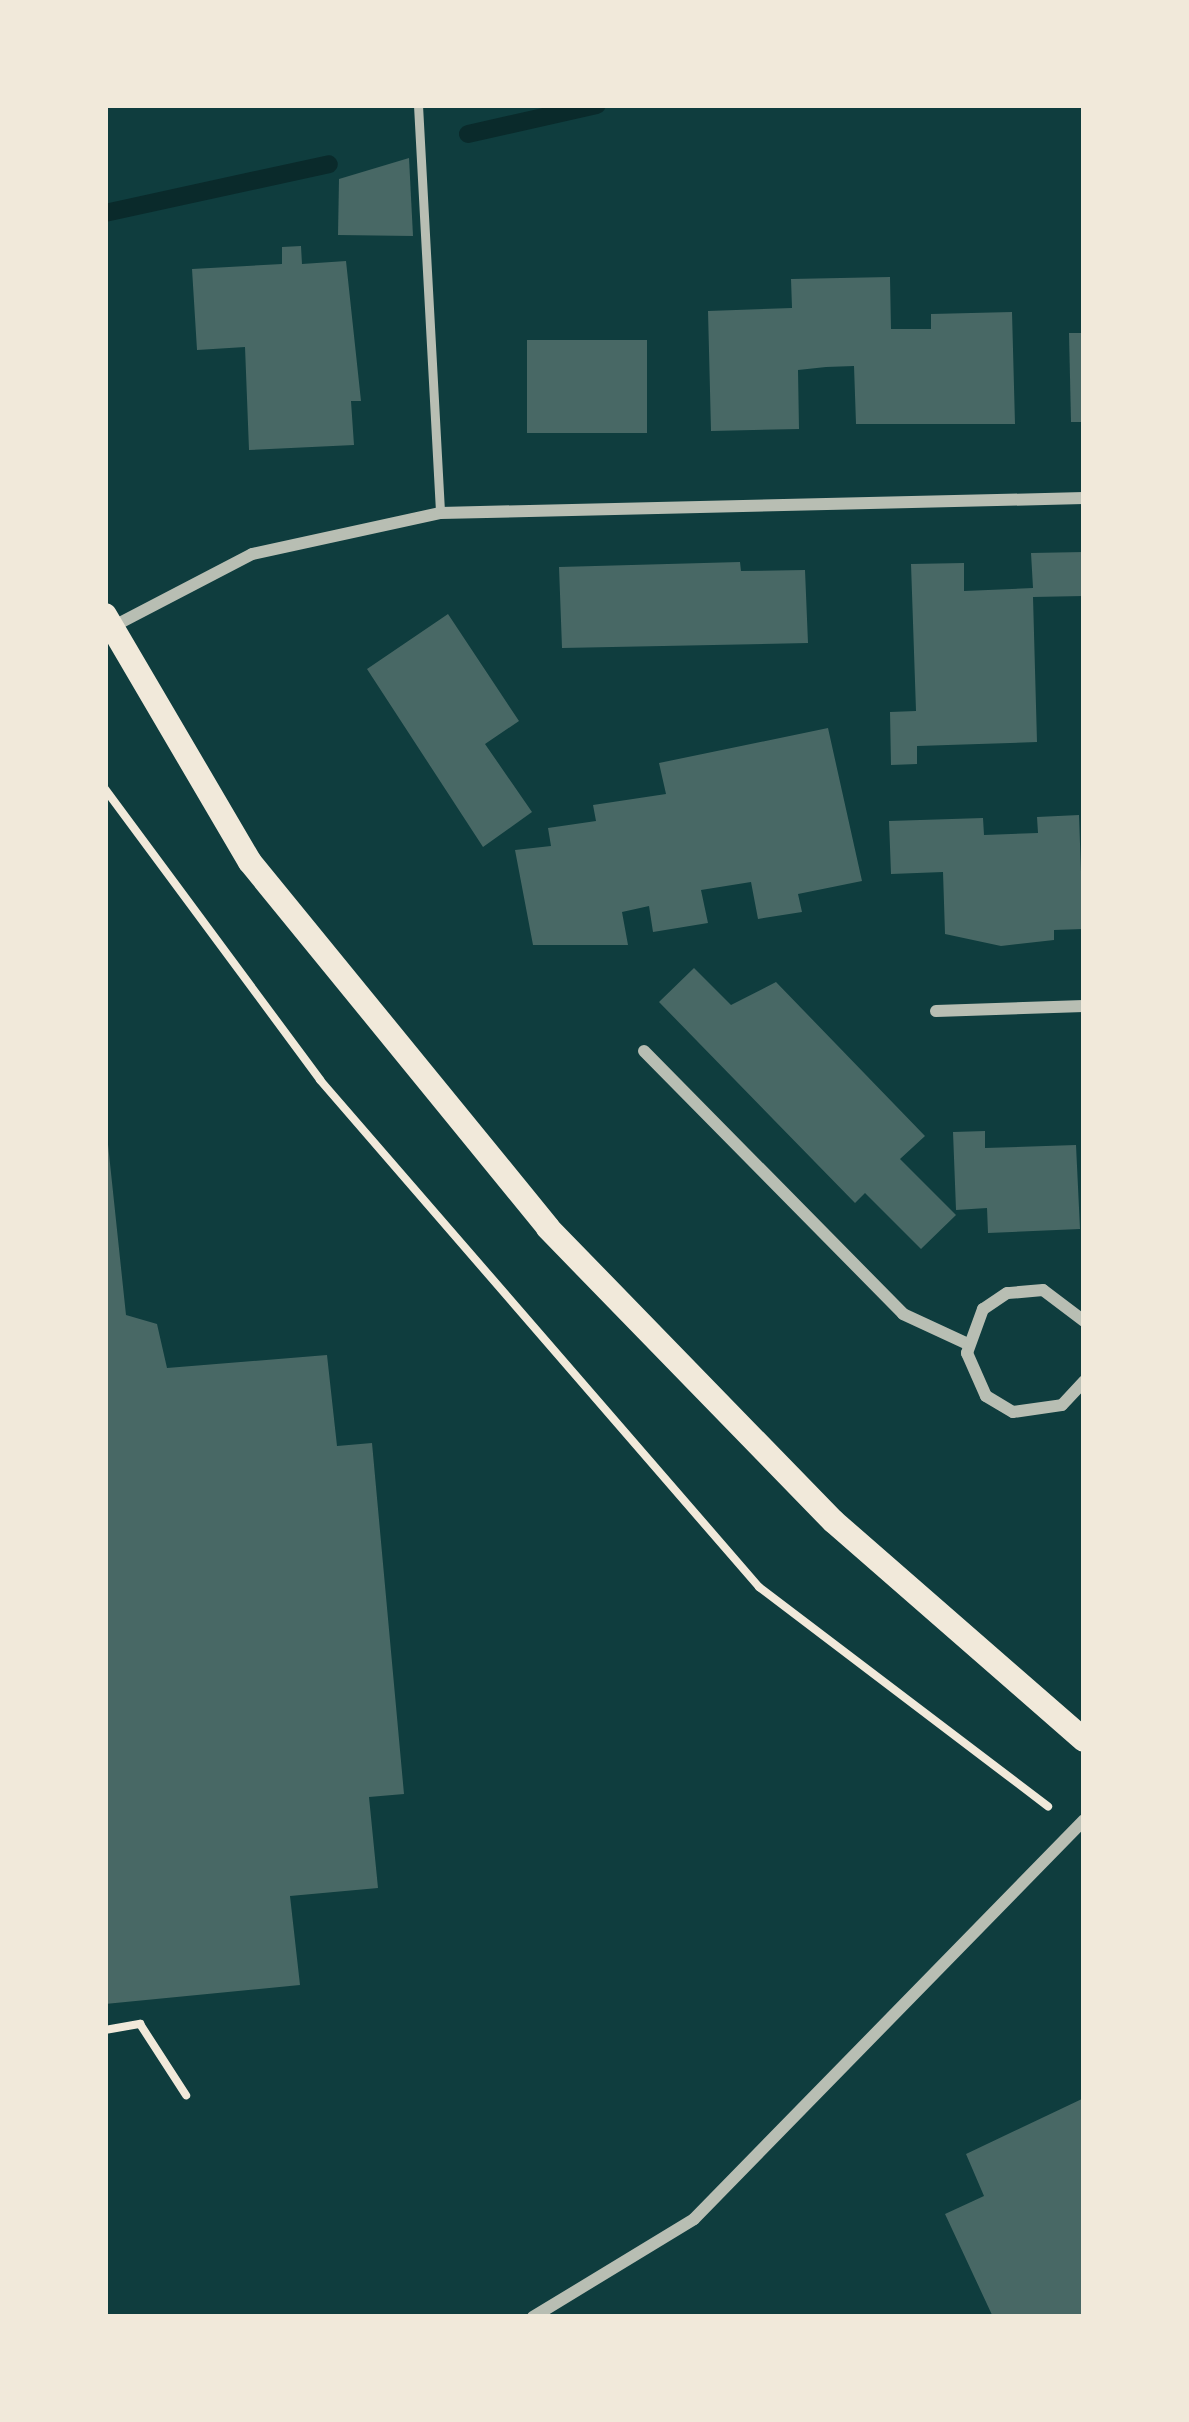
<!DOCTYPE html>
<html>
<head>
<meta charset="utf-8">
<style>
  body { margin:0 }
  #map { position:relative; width:1189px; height:2422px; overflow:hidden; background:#0f3d3e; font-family:"Roboto Serif",serif }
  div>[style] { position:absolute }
  .stream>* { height:18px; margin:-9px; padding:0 9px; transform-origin:9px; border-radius:9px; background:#0a2a2b }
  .building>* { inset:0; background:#486865 }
  .path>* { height:8px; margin:-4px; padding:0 4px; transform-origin:4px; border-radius:4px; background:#f1e9da }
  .service>* { height:9px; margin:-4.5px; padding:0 4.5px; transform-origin:4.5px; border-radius:4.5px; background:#b8beb3 }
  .minor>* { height:12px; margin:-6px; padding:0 6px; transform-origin:6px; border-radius:6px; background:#b8beb3 }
  .secondary>* { height:24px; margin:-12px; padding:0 12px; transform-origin:12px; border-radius:12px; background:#f1e9da }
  span { translate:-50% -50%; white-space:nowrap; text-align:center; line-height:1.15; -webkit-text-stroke:12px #f1e9da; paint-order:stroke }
  .frame { position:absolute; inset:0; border:108px solid #f1e9da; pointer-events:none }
</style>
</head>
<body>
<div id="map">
  <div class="stream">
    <i style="left:468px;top:134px;width:132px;rotate:-12.7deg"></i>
    <i style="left:105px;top:213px;width:229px;rotate:-12.3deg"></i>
  </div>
  <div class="building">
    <i style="clip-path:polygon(409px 158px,413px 236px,338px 235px,339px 179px)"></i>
    <i style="clip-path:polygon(301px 246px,302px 264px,346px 261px,361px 401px,351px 401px,354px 445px,249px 450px,245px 347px,197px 350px,192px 269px,282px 264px,282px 247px)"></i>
    <i style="clip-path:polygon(890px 277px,891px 329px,931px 329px,931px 314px,1012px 312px,1015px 424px,856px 424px,854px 366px,826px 367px,798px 370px,799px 429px,711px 431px,708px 311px,792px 308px,791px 279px)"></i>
    <i style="clip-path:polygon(1069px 333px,1084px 333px,1084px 422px,1071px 422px)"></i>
    <i style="clip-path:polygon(527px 340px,647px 340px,647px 433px,527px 433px)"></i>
    <i style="clip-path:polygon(1084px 552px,1084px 596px,1033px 597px,1037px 742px,917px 746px,917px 764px,891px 765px,890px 712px,916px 711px,911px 564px,964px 563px,964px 591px,1033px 588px,1031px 553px)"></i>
    <i style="clip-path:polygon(740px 562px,741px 571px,805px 570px,808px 643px,562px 648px,559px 567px)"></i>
    <i style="clip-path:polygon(448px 614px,519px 721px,485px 744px,532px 812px,483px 847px,367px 669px)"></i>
    <i style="clip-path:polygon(828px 728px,862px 881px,798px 894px,802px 912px,758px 919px,751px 882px,701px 890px,708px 923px,653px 932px,649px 906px,622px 912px,628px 945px,533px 945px,515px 850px,551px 846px,548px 828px,596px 821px,593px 805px,666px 794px,659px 763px)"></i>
    <i style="clip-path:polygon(1079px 815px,1083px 929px,1054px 930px,1054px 940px,1001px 946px,945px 934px,943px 872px,891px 874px,889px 821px,983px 818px,984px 835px,1038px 833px,1037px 817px)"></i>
    <i style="clip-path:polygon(694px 968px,731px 1005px,776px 982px,925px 1136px,900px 1159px,956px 1215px,921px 1249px,865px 1193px,855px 1203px,659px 1002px)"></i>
    <i style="clip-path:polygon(105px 1116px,126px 1315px,157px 1324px,167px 1368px,327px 1355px,337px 1446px,372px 1443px,404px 1794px,369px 1797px,378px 1888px,290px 1896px,300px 1985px,105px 2004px)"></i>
    <i style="clip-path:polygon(985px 1131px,985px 1148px,1076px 1145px,1080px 1229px,988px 1233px,987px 1208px,956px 1210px,953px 1132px)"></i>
    <i style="clip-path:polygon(1084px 2098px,1084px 2317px,993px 2317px,945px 2214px,984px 2196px,966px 2154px)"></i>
  </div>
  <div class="path">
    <i style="left:105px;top:789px;width:362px;rotate:53.5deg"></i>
    <i style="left:320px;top:1080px;width:671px;rotate:49.11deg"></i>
    <i style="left:759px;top:1587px;width:363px;rotate:37.2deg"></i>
    <i style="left:105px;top:2030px;width:36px;rotate:-10deg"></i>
    <i style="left:140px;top:2024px;width:85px;rotate:57.1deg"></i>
  </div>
  <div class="service">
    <i style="left:418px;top:105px;width:409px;rotate:86.9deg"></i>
  </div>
  <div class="minor">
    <i style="left:112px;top:627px;width:158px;rotate:-27.5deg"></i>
    <i style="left:252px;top:554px;width:192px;rotate:-12.3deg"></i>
    <i style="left:440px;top:513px;width:644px;rotate:-1.33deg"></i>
    <i style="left:936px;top:1011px;width:148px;rotate:-1.9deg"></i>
    <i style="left:644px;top:1051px;width:369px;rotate:45.4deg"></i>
    <i style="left:903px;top:1314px;width:72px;rotate:24.8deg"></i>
    <i style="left:1084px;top:1321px;width:51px;rotate:-142.9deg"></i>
    <i style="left:1043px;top:1290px;width:36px;rotate:175deg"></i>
    <i style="left:1007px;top:1293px;width:29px;rotate:146deg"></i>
    <i style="left:983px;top:1309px;width:47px;rotate:110deg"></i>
    <i style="left:967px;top:1353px;width:47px;rotate:66.2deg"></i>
    <i style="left:986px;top:1396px;width:31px;rotate:31deg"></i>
    <i style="left:1013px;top:1412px;width:49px;rotate:-8.1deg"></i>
    <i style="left:1062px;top:1405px;width:33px;rotate:-47deg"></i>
    <i style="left:533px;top:2317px;width:188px;rotate:-31.3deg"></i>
    <i style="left:694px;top:2219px;width:558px;rotate:-45.65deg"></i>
  </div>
  <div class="secondary">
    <i style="left:105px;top:615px;width:286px;rotate:59.6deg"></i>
    <i style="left:250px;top:862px;width:472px;rotate:50.8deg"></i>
    <i style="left:548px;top:1228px;width:409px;rotate:45.8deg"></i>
    <i style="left:833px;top:1521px;width:333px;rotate:41.1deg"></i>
  </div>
  <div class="frame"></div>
</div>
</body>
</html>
